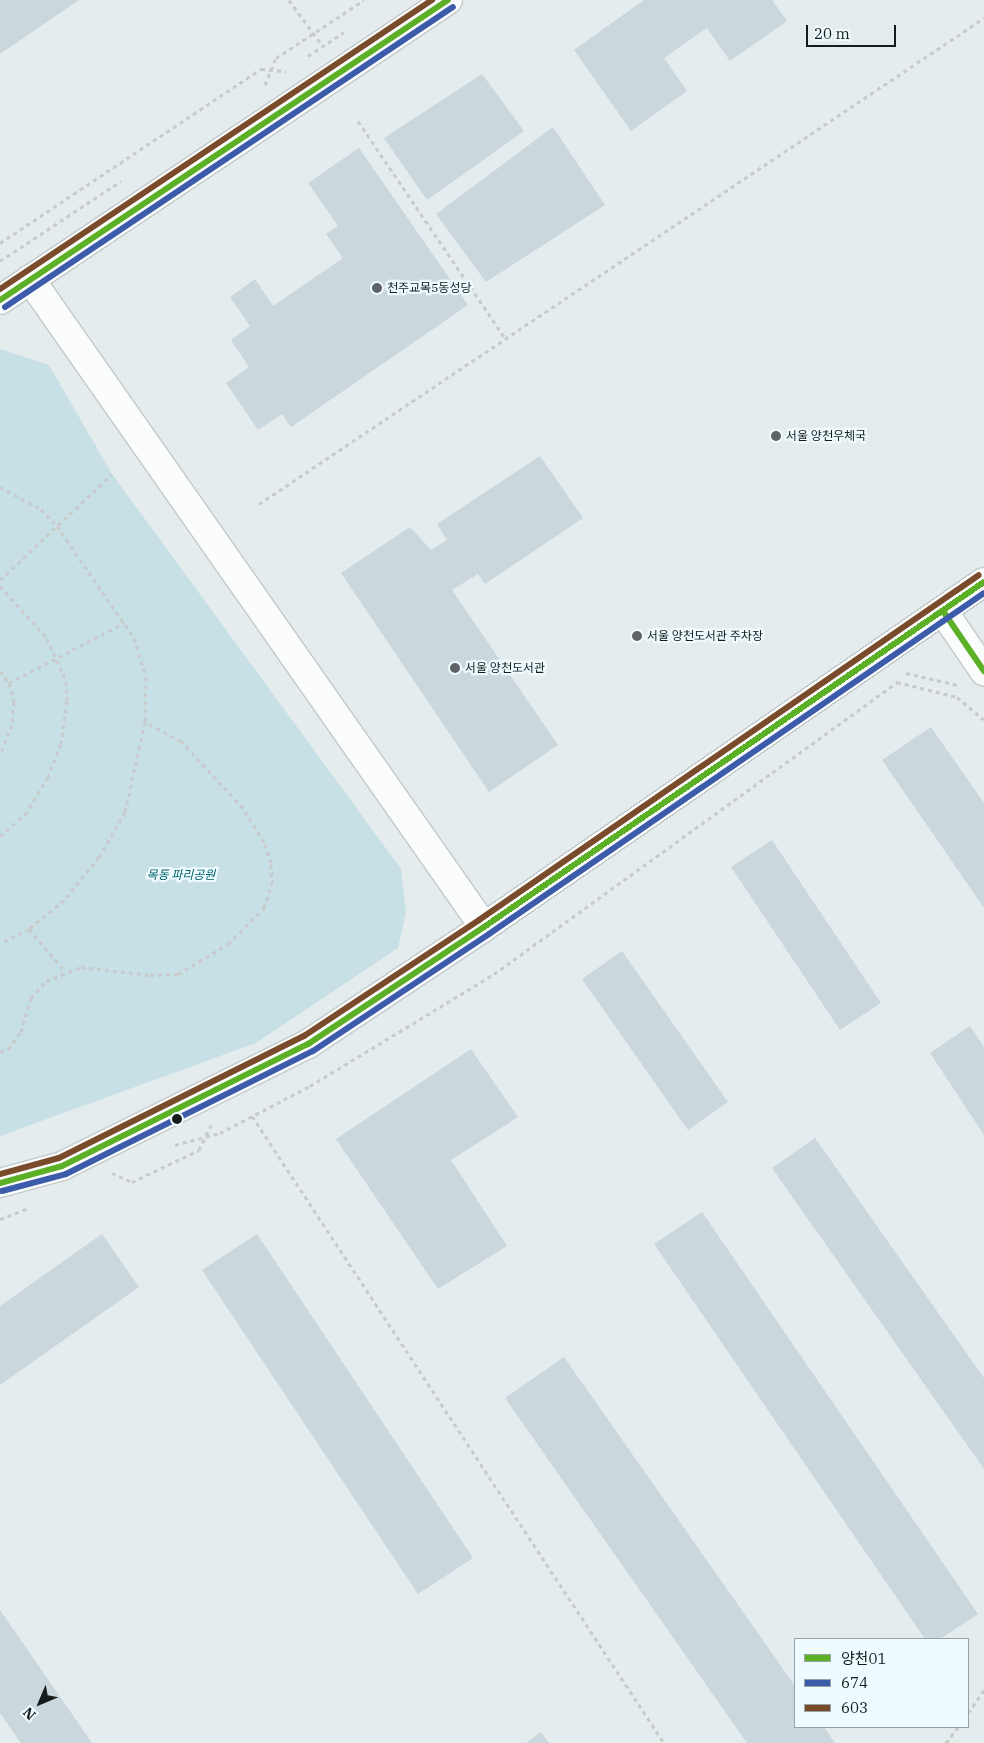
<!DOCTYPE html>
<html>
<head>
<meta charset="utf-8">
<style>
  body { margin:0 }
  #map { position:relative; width:984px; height:1743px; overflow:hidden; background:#e5ecee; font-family:"IBM Plex Serif","Noto Sans KR",serif }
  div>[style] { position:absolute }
  .green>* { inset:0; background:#c6e0e5 }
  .building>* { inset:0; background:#cad7dd }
  .path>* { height:3px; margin-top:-1.5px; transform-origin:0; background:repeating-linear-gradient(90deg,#c8cacb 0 4px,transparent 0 8px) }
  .roads { filter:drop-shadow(1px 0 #c4cacb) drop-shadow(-1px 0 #c4cacb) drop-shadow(0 1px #c4cacb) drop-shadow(0 -1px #c4cacb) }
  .minor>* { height:28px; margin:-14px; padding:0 14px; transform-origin:14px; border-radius:14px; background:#fbfcfc }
  .major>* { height:28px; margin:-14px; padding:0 14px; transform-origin:14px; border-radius:14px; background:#fbfcfc }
  .bus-1>* { height:6px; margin:-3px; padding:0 3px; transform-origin:3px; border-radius:3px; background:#5bb025 }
  .bus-2>* { height:6px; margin:-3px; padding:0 3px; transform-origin:3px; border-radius:3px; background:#3d5bab }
  .bus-3>* { height:6px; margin:-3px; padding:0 3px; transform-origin:3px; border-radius:3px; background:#7a4b2a }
  .dots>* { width:14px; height:14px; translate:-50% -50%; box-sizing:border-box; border:2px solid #eefcff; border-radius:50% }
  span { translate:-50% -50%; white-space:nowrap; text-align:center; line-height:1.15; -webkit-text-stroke:4.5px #eefcff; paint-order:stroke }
  .poi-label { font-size:12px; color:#161b1c }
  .left { translate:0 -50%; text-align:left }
  .park-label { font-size:12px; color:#005e6a; font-style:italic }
  .legend { position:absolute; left:794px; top:1638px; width:175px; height:90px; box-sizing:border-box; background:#eefcff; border:1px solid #98a2a4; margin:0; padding:6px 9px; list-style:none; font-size:15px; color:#161b1c }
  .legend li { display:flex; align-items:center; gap:10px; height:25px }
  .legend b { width:25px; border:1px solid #98a2a4 }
  .north { position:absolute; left:15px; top:1678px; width:50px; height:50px; -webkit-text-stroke:4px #eefcff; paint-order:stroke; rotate:225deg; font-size:14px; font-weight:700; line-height:20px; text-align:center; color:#161b1c }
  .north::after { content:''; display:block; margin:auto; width:18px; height:22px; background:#161b1c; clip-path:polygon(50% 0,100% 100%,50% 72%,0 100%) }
  .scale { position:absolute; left:806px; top:25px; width:90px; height:22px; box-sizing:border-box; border:2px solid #161b1c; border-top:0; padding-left:6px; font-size:15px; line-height:18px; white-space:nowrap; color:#161b1c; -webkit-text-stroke:4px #eefcff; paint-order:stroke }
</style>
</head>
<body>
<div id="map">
  <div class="green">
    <i style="clip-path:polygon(0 349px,49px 365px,112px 474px,401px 869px,406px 912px,398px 948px,256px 1043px,0 1136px)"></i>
  </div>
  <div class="building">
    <i style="clip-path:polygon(0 0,79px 0,0 54px)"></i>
    <i style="clip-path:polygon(644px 0,772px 0,787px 21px,730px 61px,707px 28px,664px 58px,687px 91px,631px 131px,574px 50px)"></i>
    <i style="clip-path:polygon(482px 74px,524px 131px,427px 200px,384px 138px)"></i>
    <i style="clip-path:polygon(553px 127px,605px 205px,486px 282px,436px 214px)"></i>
    <i style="clip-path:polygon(359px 148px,468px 305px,291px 427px,282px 414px,258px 430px,226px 383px,249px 367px,231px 340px,250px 326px,230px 297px,255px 279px,273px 306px,343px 258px,326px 234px,338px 226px,308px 183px)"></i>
    <i style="clip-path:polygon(540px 456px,583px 518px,485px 584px,478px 574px,452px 590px,558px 745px,489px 792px,341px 573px,410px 527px,431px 550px,447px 540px,437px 524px)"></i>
    <i style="clip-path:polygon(931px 727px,984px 803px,984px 908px,882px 760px)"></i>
    <i style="clip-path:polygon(772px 840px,881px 1003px,840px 1030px,731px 867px)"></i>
    <i style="clip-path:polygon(622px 951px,728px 1102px,688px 1130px,582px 979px)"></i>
    <i style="clip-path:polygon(970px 1026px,984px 1047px,984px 1135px,930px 1053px)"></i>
    <i style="clip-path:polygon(471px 1049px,518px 1117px,451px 1160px,507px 1246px,438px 1289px,336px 1139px)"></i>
    <i style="clip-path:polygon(815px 1138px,984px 1378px,984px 1469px,772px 1168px)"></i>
    <i style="clip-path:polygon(702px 1212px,978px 1614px,940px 1639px,925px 1639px,654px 1244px)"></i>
    <i style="clip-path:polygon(102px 1234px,139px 1287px,0 1385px,0 1306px)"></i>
    <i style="clip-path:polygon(257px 1234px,473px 1558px,418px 1594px,202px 1270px)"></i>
    <i style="clip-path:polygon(564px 1357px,795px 1686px,795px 1727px,824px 1727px,835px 1743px,747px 1743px,505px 1398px)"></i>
    <i style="clip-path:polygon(0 1610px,92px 1743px,21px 1743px,0 1713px)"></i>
    <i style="clip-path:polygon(541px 1732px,549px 1743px,526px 1743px)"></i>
  </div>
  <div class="path">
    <i style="left:289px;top:0;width:56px;rotate:53.7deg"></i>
    <i style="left:308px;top:56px;width:43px;rotate:-33.7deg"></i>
    <i style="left:265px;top:85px;width:29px;rotate:-68deg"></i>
    <i style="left:276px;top:58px;width:105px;rotate:-33.4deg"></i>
    <i style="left:358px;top:121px;width:262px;rotate:55.9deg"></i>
    <i style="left:0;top:243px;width:314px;rotate:-33.7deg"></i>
    <i style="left:261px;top:69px;width:25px;rotate:5deg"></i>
    <i style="left:0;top:261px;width:145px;rotate:-33.5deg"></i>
    <i style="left:0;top:487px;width:47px;rotate:28.2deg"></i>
    <i style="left:41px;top:509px;width:23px;rotate:47deg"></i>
    <i style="left:57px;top:526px;width:136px;rotate:55.5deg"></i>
    <i style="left:134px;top:638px;width:41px;rotate:72.9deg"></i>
    <i style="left:146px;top:677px;width:45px;rotate:91.3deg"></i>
    <i style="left:145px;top:722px;width:92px;rotate:102.5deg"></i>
    <i style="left:125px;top:812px;width:52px;rotate:120deg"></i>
    <i style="left:99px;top:857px;width:55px;rotate:129.1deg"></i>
    <i style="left:64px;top:900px;width:45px;rotate:140.4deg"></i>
    <i style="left:29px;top:929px;width:32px;rotate:154deg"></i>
    <i style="left:259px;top:504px;width:873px;rotate:-33.84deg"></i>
    <i style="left:0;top:580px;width:154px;rotate:-43.4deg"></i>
    <i style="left:0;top:586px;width:70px;rotate:47.9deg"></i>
    <i style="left:47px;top:638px;width:47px;rotate:66.2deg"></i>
    <i style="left:66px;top:681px;width:20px;rotate:87deg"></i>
    <i style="left:67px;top:701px;width:43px;rotate:97.9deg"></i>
    <i style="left:61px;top:744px;width:35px;rotate:112deg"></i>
    <i style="left:48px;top:777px;width:41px;rotate:121deg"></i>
    <i style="left:27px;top:812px;width:36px;rotate:138deg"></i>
    <i style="left:0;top:671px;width:15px;rotate:53deg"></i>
    <i style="left:9px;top:683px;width:20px;rotate:75deg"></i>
    <i style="left:14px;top:702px;width:23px;rotate:95deg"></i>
    <i style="left:12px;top:725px;width:32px;rotate:112deg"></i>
    <i style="left:906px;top:673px;width:53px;rotate:13deg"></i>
    <i style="left:9px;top:683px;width:130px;rotate:-27.6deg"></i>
    <i style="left:29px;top:929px;width:55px;rotate:49.4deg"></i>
    <i style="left:0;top:1052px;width:9px;rotate:-21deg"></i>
    <i style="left:8px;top:1049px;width:21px;rotate:-53deg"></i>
    <i style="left:21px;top:1032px;width:35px;rotate:-74deg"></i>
    <i style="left:31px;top:998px;width:23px;rotate:-49deg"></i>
    <i style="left:46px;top:981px;width:38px;rotate:-22deg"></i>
    <i style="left:81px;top:967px;width:69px;rotate:6.6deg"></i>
    <i style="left:150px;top:975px;width:28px;rotate:-2deg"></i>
    <i style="left:178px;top:974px;width:58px;rotate:-31deg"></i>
    <i style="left:228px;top:944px;width:51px;rotate:-45deg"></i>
    <i style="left:264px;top:908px;width:25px;rotate:-72deg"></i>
    <i style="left:272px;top:884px;width:21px;rotate:-93deg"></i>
    <i style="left:271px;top:863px;width:22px;rotate:-108deg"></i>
    <i style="left:264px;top:842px;width:40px;rotate:-122deg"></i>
    <i style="left:243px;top:808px;width:91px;rotate:-132.8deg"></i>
    <i style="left:181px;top:741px;width:41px;rotate:-152.2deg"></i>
    <i style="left:252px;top:1116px;width:750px;rotate:56.69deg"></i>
    <i style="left:175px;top:1145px;width:47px;rotate:-14.9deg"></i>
    <i style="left:220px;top:1133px;width:102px;rotate:-27.6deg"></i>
    <i style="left:310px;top:1086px;width:215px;rotate:-31.3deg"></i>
    <i style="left:494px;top:974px;width:498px;rotate:-35.9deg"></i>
    <i style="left:897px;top:682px;width:62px;rotate:14deg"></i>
    <i style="left:957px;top:697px;width:35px;rotate:40deg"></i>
    <i style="left:112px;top:1173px;width:22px;rotate:24deg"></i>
    <i style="left:132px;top:1182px;width:74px;rotate:-25.5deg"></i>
    <i style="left:199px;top:1150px;width:28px;rotate:-64deg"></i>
    <i style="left:0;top:1219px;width:31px;rotate:-21deg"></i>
    <i style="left:968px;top:1713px;width:28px;rotate:-55deg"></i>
    <i style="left:946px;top:1743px;width:20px;rotate:-53deg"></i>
  </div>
  <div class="roads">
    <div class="minor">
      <i style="left:30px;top:279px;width:791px;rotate:54.98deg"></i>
      <i style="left:943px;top:611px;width:73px;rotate:55.7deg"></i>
    </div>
    <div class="major">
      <i style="left:0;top:300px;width:539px;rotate:-33.81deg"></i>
      <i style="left:0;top:1183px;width:64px;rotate:-15.3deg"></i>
      <i style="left:62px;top:1166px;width:275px;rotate:-26.4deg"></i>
      <i style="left:308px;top:1044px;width:211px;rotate:-33.6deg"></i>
      <i style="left:484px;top:927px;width:607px;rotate:-34.61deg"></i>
    </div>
  </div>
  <div class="bus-1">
    <i style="left:0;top:300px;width:539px;rotate:-33.81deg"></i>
    <i style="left:943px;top:611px;width:73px;rotate:55.7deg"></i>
    <i style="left:0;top:1183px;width:64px;rotate:-15.3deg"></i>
    <i style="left:62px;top:1166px;width:275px;rotate:-26.4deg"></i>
    <i style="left:308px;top:1044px;width:211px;rotate:-33.6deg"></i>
    <i style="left:484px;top:927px;width:607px;rotate:-34.61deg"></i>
  </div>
  <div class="bus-2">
    <i style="left:5px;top:307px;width:539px;rotate:-33.81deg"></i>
    <i style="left:2px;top:1191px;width:66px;rotate:-14.9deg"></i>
    <i style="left:66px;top:1174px;width:276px;rotate:-26.5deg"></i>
    <i style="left:313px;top:1051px;width:211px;rotate:-33.6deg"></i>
    <i style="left:489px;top:934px;width:601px;rotate:-34.56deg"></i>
  </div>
  <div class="bus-3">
    <i style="left:0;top:289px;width:520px;rotate:-33.78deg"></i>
    <i style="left:0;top:1174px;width:61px;rotate:-15.2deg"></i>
    <i style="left:59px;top:1158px;width:274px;rotate:-26.5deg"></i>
    <i style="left:304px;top:1036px;width:210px;rotate:-33.5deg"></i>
    <i style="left:479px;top:920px;width:607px;rotate:-34.61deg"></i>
  </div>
  <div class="dots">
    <i style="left:377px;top:288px;background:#5e6466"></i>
    <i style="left:776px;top:436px;background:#5e6466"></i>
    <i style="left:637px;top:636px;background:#5e6466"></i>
    <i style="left:455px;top:668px;background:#5e6466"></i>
    <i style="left:177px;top:1119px;background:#161b1c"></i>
  </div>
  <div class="poi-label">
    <span class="left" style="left:387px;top:288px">천주교목5동성당</span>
    <span class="left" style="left:786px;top:436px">서울 양천우체국</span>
    <span class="left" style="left:647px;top:636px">서울 양천도서관 주차장</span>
    <span class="left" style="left:465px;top:668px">서울 양천도서관</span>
  </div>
  <div class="park-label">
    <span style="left:181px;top:875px">목동 파리공원</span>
  </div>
  <ul class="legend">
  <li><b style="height:6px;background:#5bb025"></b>양천01</li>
  <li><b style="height:6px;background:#3d5bab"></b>674</li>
  <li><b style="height:6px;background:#7a4b2a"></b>603</li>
  </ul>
  <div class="north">N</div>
  <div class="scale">20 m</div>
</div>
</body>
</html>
